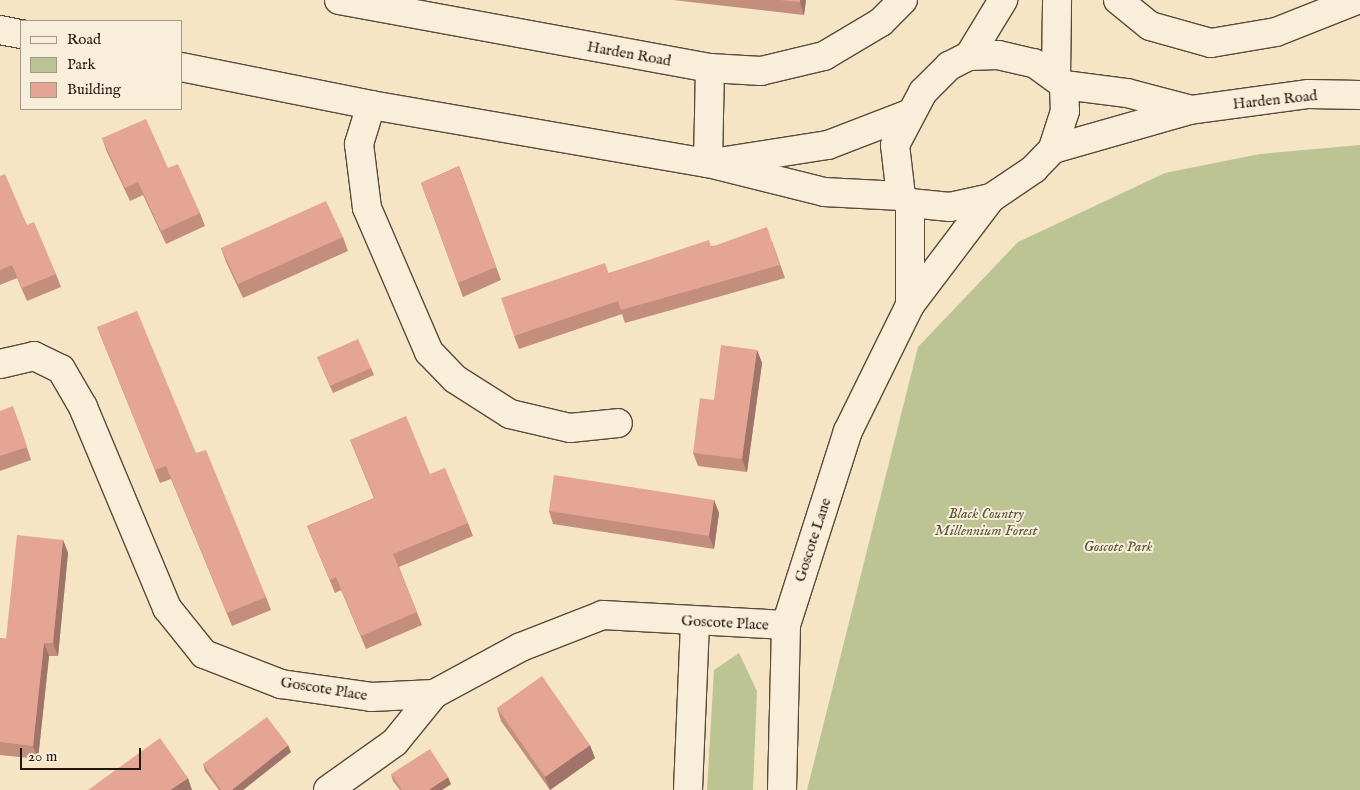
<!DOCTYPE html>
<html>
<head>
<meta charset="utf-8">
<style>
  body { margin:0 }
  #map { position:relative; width:1360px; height:790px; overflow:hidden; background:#f5e5c5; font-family:"IM FELL English",serif }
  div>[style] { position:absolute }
  .green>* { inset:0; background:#bcc494 }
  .roads { filter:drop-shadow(1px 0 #584b3d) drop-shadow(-1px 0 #584b3d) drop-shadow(0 1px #584b3d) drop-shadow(0 -1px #584b3d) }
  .minor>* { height:28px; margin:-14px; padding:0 14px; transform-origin:14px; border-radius:14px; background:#f8eed9 }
  .wall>* { inset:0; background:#c48e7f }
  .shaded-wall>* { inset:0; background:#a07468 }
  .building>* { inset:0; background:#e4a594 }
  span { translate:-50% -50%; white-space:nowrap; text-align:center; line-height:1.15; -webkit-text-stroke:4px #f8eed9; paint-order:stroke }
  .street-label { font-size:15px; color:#231810 }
  .park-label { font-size:15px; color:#59543e; font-style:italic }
  .legend { position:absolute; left:20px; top:20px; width:162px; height:90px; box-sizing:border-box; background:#f8eed9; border:1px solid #a39889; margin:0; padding:6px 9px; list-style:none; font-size:15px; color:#231810 }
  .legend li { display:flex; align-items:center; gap:10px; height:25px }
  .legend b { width:25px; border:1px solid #a39889 }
  .scale { position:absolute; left:20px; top:748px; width:121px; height:22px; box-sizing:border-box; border:2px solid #231810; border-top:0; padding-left:6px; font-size:15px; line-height:18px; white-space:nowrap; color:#231810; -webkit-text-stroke:4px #f8eed9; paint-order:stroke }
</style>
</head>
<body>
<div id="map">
  <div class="green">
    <i style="clip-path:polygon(1360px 145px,1360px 790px,807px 790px,918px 347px,1018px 242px,1165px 173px,1260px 154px)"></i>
    <i style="clip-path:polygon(739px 653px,757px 691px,753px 790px,707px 790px,714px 670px)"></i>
  </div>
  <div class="roads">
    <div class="minor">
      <i style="left:339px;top:0;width:377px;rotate:10.4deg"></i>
      <i style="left:710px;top:68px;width:51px;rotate:3.4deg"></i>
      <i style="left:761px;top:71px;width:65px;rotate:-13.4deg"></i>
      <i style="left:824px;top:56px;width:66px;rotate:-30.8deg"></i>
      <i style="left:881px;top:22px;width:31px;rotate:-45deg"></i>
      <i style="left:1118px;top:0;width:41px;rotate:39.1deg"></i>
      <i style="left:1150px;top:26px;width:63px;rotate:15.6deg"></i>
      <i style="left:1211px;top:43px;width:66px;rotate:-9.6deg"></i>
      <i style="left:1276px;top:32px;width:87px;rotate:-21.6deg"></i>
      <i style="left:0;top:30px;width:21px;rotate:11deg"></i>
      <i style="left:998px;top:55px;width:37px;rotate:13deg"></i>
      <i style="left:1034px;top:63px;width:37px;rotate:36deg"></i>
      <i style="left:1064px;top:85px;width:26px;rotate:88deg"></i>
      <i style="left:1065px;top:111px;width:40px;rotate:108deg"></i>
      <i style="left:1053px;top:149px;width:28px;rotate:134deg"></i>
      <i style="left:1034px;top:169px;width:52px;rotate:146deg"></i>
      <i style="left:991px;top:198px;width:42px;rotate:167.6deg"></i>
      <i style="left:950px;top:207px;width:40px;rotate:-174.3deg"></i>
      <i style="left:910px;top:203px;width:11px;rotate:-142deg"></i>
      <i style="left:901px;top:196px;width:51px;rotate:-96.7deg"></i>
      <i style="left:895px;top:145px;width:60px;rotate:-62.2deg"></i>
      <i style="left:923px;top:92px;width:37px;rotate:-45deg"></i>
      <i style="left:949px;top:66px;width:22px;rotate:-27deg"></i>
      <i style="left:969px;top:56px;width:29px;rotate:-2deg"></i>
      <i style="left:969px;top:56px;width:66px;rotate:-58.7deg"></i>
      <i style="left:181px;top:67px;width:194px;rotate:11.3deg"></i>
      <i style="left:371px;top:105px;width:342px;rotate:9.8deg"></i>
      <i style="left:708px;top:163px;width:120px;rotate:14deg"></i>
      <i style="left:824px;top:192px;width:77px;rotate:3deg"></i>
      <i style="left:1056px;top:76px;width:76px;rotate:-89.2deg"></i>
      <i style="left:1064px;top:85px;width:64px;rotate:7.2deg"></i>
      <i style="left:1127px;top:93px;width:63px;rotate:14.7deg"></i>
      <i style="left:371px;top:105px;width:41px;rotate:107.1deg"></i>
      <i style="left:359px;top:144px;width:64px;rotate:82.9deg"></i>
      <i style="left:367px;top:208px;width:157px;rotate:66.7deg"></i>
      <i style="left:429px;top:352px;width:37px;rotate:46deg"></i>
      <i style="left:455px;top:379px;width:65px;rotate:32.5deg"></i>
      <i style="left:510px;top:414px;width:62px;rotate:13.1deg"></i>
      <i style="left:570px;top:428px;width:48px;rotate:-5.9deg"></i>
      <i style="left:1053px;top:149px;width:142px;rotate:-15.9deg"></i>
      <i style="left:1190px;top:110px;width:120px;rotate:-7.7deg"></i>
      <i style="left:1309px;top:94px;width:51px;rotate:1.1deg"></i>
      <i style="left:719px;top:162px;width:110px;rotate:-8.9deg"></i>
      <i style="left:828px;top:145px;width:89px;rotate:-21.1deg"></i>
      <i style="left:708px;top:163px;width:95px;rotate:-88.8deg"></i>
      <i style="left:910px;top:305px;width:102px;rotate:-90deg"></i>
      <i style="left:0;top:364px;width:35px;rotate:-13deg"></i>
      <i style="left:34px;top:356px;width:30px;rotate:26deg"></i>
      <i style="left:61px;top:369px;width:44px;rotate:59.9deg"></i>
      <i style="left:83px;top:407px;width:218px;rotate:67.3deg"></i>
      <i style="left:167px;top:608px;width:59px;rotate:51.2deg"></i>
      <i style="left:204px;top:654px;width:83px;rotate:21.3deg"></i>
      <i style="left:281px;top:684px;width:91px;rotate:8.2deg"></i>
      <i style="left:371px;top:697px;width:63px;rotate:-2.7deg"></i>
      <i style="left:434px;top:694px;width:99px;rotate:-28.4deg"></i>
      <i style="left:521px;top:647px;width:88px;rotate:-21.3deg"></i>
      <i style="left:603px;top:615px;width:183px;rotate:3.1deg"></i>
      <i style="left:328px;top:790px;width:82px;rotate:-35.6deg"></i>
      <i style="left:395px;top:742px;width:62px;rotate:-50.9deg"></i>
      <i style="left:688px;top:790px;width:168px;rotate:-87.6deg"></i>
      <i style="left:782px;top:790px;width:165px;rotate:-88.6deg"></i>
      <i style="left:786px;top:625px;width:204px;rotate:-72.3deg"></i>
      <i style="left:848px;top:431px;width:140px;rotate:-63.8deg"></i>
      <i style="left:910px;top:305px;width:134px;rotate:-52.9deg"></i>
    </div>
  </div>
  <div class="wall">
    <i style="clip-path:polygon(673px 0,806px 0,804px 15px)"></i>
    <i style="clip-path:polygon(102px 138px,168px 168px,200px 213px,205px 226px,166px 244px,143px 195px,130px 201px,107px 152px)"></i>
    <i style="clip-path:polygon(459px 166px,501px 280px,463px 297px,421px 183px)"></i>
    <i style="clip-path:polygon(0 176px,27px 225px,56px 274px,61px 287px,27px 301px,17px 278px,0 285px)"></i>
    <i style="clip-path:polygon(343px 237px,348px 251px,243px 298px,226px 262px,221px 248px)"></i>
    <i style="clip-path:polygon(772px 241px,785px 278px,625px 323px,622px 314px,519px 349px,514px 336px,609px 273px,712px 246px)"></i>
    <i style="clip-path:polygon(97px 327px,196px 453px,266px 597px,271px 610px,232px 626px,171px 479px,160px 483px)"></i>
    <i style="clip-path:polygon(757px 350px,762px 363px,747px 472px,698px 466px,693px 453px)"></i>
    <i style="clip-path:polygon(317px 357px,371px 368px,374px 375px,333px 393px)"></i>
    <i style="clip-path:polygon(0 411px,18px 420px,31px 460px,0 471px)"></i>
    <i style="clip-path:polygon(350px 440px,430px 474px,468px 523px,473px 536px,399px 567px,422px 625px,366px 649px,341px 590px,335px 593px,307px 526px,374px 498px)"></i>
    <i style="clip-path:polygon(714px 500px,719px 513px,714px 549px,553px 524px,549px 511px)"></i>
    <i style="clip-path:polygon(63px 540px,68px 553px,58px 656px,49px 656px,38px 759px,0 755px,0 638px,6px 639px)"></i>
    <i style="clip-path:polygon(497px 708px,595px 758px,550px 790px,501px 721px)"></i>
    <i style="clip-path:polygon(291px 752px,243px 790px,219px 790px,205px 771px,203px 764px)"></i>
    <i style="clip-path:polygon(391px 774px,451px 784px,442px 790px,400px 790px,393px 781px)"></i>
  </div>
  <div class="shaded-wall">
    <i style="clip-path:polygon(800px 0,806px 0,804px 15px,800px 2px)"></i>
    <i style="clip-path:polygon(757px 350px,762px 363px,747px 472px,742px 459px)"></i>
    <i style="clip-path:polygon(714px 500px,719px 513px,714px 549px,709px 536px)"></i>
    <i style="clip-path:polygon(63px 540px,68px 553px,58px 656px,53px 643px)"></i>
    <i style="clip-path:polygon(44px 643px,49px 656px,38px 759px,33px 746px)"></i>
    <i style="clip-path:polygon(288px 745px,291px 752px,243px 790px,232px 790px)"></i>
    <i style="clip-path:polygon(590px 745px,595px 758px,550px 790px,545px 777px)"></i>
    <i style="clip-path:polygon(448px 777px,451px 784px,442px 790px,429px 790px)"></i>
    <i style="clip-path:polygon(188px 778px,192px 790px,170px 790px)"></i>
  </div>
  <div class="building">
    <i style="clip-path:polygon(780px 0,800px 0,800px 2px)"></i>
    <i style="clip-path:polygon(146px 119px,168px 168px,178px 164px,200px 213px,161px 231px,138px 182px,125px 188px,102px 138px)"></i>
    <i style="clip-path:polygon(459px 166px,496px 267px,458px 283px,421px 183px)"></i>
    <i style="clip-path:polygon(5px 174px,27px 225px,34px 222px,56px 274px,22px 288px,12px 265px,0 270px,0 176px)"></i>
    <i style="clip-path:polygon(326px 201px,343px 237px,238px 284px,221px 248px)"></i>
    <i style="clip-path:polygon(767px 227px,780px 265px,621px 310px,618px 301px,514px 336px,501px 298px,605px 263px,612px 283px,609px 273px,709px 240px,711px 247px)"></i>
    <i style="clip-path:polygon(137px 311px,196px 453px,206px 450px,266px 597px,227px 613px,166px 466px,155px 470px,97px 327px)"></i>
    <i style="clip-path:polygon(358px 339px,371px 368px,330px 386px,317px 357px)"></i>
    <i style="clip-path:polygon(721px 345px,757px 350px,742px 459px,693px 453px,700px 398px,714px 400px)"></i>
    <i style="clip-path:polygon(13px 406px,27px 447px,0 456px,0 411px)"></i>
    <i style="clip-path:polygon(406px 416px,430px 474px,445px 468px,468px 523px,393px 554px,417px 612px,361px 636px,336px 577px,330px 580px,307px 526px,375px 498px,350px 440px)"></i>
    <i style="clip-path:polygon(554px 475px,714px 500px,709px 536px,549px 511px)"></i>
    <i style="clip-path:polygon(17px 535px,63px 540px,53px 643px,44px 643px,33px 746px,0 742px,0 638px,6px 639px)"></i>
    <i style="clip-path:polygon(542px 676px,590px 745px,545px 777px,497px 708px)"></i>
    <i style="clip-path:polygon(267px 717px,288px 745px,232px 790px,221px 790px,203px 764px)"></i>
    <i style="clip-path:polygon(160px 738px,188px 778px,170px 790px,88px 790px)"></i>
    <i style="clip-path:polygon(430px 749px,448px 777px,429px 790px,402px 790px,391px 774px)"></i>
  </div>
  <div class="street-label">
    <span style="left:629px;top:54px;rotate:10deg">Harden Road</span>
    <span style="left:1275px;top:100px;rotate:-6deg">Harden Road</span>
    <span style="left:813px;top:540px;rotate:-72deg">Goscote Lane</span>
    <span style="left:725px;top:623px;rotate:3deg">Goscote Place</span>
    <span style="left:324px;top:689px;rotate:9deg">Goscote Place</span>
  </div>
  <div class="park-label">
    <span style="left:986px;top:522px">Black Country<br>Millennium Forest</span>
    <span style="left:1118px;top:547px">Goscote Park</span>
  </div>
  <ul class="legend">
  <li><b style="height:6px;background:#f8eed9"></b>Road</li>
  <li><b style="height:14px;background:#bcc494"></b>Park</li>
  <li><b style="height:14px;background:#e4a594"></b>Building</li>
  </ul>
  <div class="scale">20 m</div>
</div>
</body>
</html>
